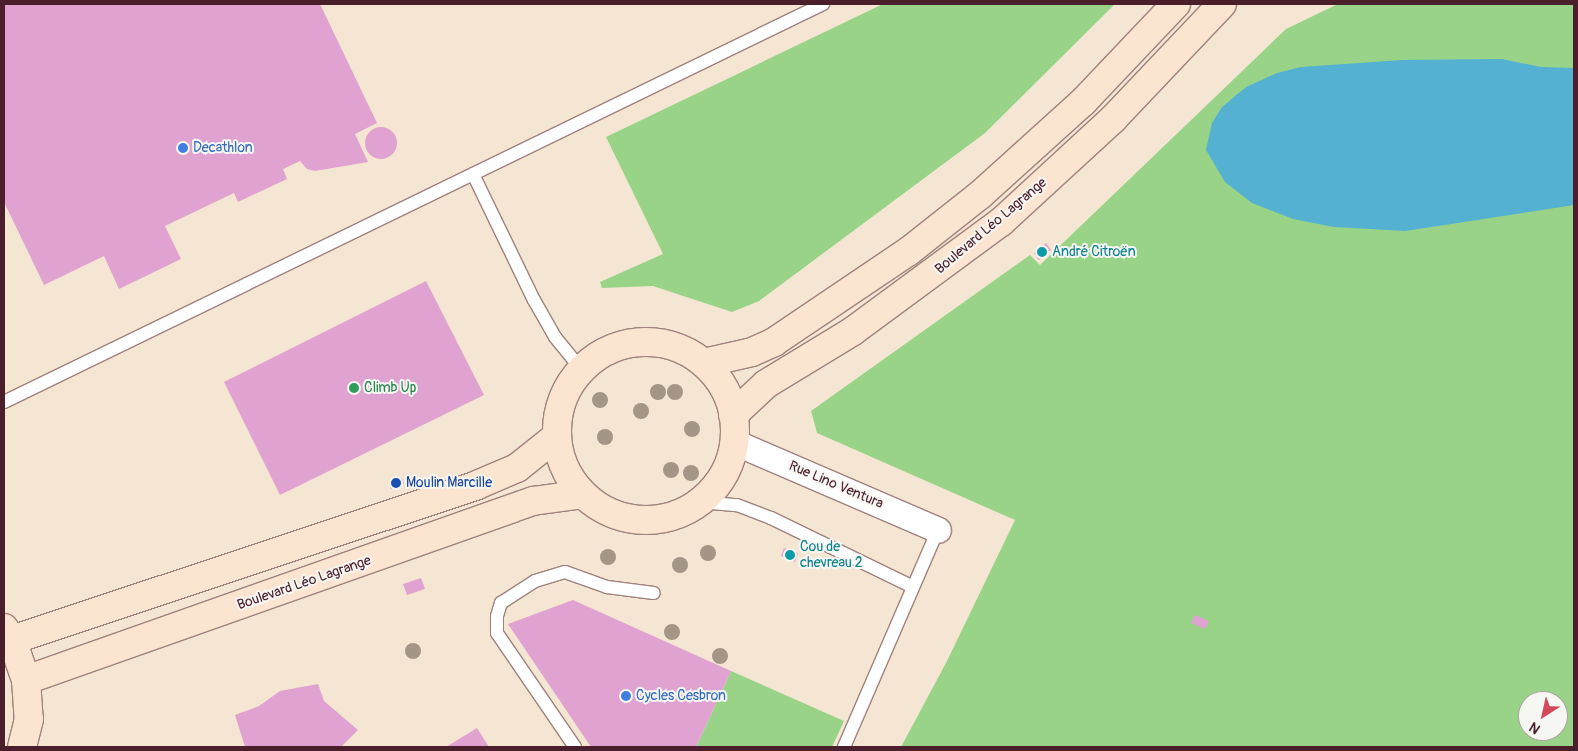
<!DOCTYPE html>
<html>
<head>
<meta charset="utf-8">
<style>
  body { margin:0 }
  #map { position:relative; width:1578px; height:751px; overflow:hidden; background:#f4e6d2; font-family:Pangolin,sans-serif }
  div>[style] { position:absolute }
  .green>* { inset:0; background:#98d388 }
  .water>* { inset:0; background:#54b1d2 }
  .building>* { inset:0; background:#e0a2d0 }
  .round { border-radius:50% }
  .roads { filter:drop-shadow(1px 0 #9f827e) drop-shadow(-1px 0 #9f827e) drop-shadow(0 1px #9f827e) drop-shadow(0 -1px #9f827e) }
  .lane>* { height:12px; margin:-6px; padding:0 6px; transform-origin:6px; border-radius:6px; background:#fff }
  .street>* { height:25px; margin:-12.5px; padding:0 12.5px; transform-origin:12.5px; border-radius:12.5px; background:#fff }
  .secondary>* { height:28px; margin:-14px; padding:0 14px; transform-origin:14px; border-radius:14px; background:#fce5d0 }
  .secondary>.ring { margin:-14px; padding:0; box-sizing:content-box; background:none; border:28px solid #fce5d0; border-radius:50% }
  .trees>* { width:16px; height:16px; margin:-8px; border-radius:50%; background:#a39686 }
  .dots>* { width:14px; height:14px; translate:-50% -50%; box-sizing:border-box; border:2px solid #f6f6f2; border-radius:50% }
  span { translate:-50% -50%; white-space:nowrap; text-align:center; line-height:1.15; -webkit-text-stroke:4px #f6f6f2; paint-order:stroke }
  .shop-label { font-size:14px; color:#366cbe }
  .left { translate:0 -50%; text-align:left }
  .street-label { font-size:14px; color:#4a1f2b }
  .culture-label { font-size:14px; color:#0d838f }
  .leisure-label { font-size:14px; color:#27864d }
  .transit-label { font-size:14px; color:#164399 }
  .frame { position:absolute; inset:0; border:5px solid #4a1f2b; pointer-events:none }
  .north { position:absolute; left:1518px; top:691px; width:50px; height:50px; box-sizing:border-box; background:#f6f6f2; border:1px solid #b1a0a2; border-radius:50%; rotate:215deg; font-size:14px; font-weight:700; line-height:20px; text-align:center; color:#4a1f2b }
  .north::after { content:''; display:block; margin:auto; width:18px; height:22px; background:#d1495b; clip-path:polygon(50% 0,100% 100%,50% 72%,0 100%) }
</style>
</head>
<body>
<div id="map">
  <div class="green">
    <i style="clip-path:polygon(883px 4px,1115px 4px,985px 133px,759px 301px,732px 312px,653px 286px,602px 288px,600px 282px,663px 254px,606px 137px)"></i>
    <i style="clip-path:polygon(evenodd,1338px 4px,1574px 4px,1574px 747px,901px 747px,947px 661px,1015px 520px,817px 433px,811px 411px,1030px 255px,1040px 265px,1286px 29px,1338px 4px,1528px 701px,1558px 701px,1558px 731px,1528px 731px,1528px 701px)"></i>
    <i style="clip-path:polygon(731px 671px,844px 721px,832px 747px,696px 747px)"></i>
  </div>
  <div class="water">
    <i style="clip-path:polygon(1502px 59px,1541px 67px,1574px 68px,1574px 205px,1405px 231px,1334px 227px,1293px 219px,1252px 203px,1225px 182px,1206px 150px,1212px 123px,1222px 107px,1246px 87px,1277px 73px,1301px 67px,1402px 60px)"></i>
  </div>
  <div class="building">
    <i style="clip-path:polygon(4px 4px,320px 4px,377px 123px,355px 134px,368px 162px,315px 171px,307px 169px,300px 161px,283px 169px,287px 179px,238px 202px,234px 193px,165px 226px,181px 259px,119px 289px,104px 256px,44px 285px,4px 202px)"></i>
    <i class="round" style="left:365px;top:127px;width:32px;height:32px"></i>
    <i style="clip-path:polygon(1046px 243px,1051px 250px,1039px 260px,1034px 253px)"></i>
    <i style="clip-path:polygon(426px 281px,484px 395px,280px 495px,224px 382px)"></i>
    <i style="clip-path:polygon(402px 478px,404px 484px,391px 489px,389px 483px)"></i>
    <i style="clip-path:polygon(784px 548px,798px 553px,795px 562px,781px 556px)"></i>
    <i style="clip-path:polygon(421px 578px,425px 589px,407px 595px,403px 584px)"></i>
    <i style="clip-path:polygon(573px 600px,731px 671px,696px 747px,591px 747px,508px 624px)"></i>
    <i style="clip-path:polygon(1195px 615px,1209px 621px,1205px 629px,1191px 623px)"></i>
    <i style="clip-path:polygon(318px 684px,324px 701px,358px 730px,341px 747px,245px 747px,235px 715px,259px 706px,280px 691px)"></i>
    <i style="clip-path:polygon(477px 728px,489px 747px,446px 747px)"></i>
  </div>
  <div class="roads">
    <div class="lane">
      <i style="left:473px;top:174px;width:140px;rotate:64.2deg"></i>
      <i style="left:534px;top:300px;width:43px;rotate:60.4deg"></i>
      <i style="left:555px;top:337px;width:41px;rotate:50.9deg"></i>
      <i style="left:4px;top:402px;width:911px;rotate:-25.92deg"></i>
      <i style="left:700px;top:502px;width:37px;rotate:5deg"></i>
      <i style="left:737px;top:505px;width:36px;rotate:21deg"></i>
      <i style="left:771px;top:518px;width:158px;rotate:25.9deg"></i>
      <i style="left:575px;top:747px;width:138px;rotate:-124.4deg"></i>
      <i style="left:497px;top:633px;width:17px;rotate:-90deg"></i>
      <i style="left:497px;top:616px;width:14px;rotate:-73deg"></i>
      <i style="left:501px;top:603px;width:40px;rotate:-32.9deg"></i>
      <i style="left:535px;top:581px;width:31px;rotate:-17deg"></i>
      <i style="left:565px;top:572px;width:45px;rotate:19.7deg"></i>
      <i style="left:607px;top:587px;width:47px;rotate:7.3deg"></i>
      <i style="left:844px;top:747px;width:236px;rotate:-66.6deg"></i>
    </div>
    <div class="street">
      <i style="left:734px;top:442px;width:222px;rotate:23.3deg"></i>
    </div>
    <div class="secondary">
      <i class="ring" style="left:557px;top:342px;width:150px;height:150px"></i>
      <i style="left:704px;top:363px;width:49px;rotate:-12.9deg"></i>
      <i style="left:752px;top:352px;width:24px;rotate:-24deg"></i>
      <i style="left:774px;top:342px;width:163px;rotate:-34deg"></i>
      <i style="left:909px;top:251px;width:90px;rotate:-38.3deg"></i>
      <i style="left:980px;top:195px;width:139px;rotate:-42.1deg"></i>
      <i style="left:1083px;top:102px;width:135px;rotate:-46.5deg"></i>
      <i style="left:733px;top:415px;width:45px;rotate:-43.2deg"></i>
      <i style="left:766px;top:384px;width:102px;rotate:-31.3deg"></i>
      <i style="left:853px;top:331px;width:184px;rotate:-36.4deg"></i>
      <i style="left:1001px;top:222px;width:152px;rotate:-42.6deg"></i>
      <i style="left:1113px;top:119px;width:158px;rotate:-46.5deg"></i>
      <i style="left:4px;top:628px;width:14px;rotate:56deg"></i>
      <i style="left:12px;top:640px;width:42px;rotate:70.7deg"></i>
      <i style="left:26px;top:680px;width:39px;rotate:86deg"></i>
      <i style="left:29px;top:719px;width:29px;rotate:104deg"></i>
      <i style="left:12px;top:640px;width:490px;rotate:-18.4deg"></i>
      <i style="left:477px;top:485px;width:43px;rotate:-23deg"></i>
      <i style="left:517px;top:468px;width:51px;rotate:-38.7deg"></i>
      <i style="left:26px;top:680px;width:538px;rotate:-19.45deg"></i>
      <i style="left:533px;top:501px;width:50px;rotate:-8deg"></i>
    </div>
  </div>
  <div class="trees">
    <i style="left:658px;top:392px"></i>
    <i style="left:675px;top:392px"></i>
    <i style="left:600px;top:400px"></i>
    <i style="left:641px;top:411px"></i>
    <i style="left:692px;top:429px"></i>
    <i style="left:605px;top:437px"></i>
    <i style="left:671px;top:470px"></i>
    <i style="left:691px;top:473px"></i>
    <i style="left:708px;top:553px"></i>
    <i style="left:608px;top:557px"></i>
    <i style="left:680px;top:565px"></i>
    <i style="left:672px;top:632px"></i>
    <i style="left:413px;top:651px"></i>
    <i style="left:720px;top:656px"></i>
  </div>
  <div class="dots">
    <i style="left:183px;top:148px;background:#3f7fe0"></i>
    <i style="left:1042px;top:252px;background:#0f9aa8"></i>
    <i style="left:354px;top:388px;background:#2e9e5b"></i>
    <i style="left:396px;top:483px;background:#1a4fb4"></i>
    <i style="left:790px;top:555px;background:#0f9aa8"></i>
    <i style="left:626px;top:696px;background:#3f7fe0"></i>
  </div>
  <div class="shop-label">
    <span class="left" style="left:193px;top:148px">Decathlon</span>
    <span class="left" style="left:636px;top:696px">Cycles Cesbron</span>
  </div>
  <div class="street-label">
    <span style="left:991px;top:226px;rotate:-40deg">Boulevard Léo Lagrange</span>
    <span style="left:836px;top:485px;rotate:23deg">Rue Lino Ventura</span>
    <span style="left:304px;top:583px;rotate:-19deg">Boulevard Léo Lagrange</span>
  </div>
  <div class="culture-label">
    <span class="left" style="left:1052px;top:252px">André Citroën</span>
    <span class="left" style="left:800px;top:555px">Cou de<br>chevreau 2</span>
  </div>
  <div class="leisure-label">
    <span class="left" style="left:364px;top:388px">Climb Up</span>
  </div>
  <div class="transit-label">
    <span class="left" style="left:406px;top:483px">Moulin Marcille</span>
  </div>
  <div class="frame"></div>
  <div class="north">N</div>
</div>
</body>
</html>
